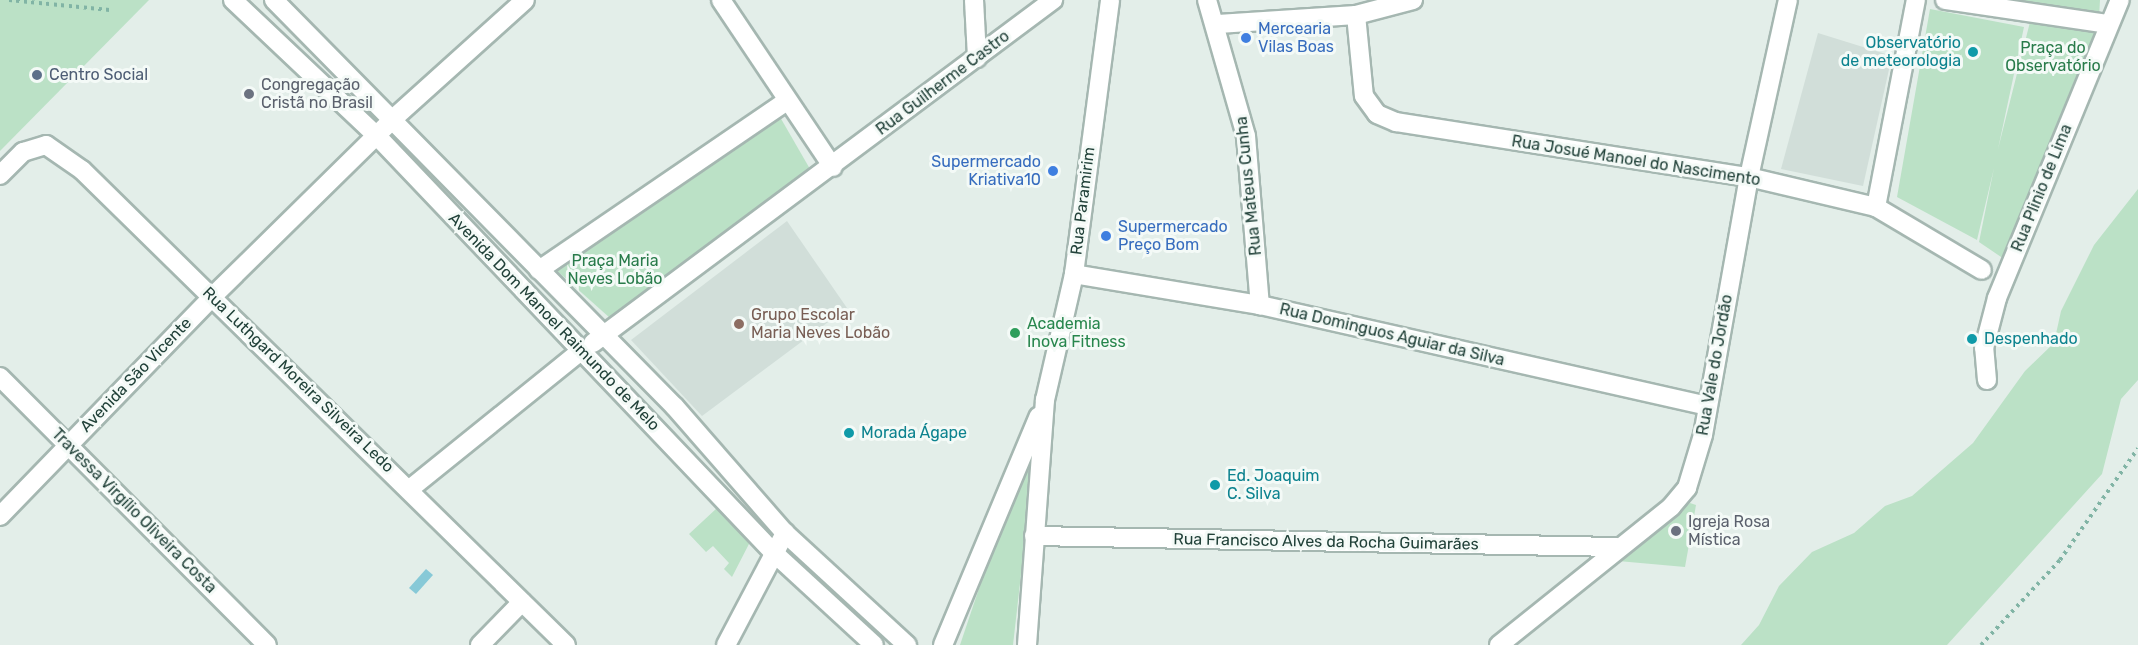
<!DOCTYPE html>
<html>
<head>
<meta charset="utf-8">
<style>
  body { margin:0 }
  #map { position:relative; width:2138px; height:645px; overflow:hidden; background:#e3eee9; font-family:Rubik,sans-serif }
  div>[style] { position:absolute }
  .built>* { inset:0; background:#d1ded9 }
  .green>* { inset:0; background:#bbe1c6 }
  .water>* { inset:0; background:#87c9d7 }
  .path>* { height:4px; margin-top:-2px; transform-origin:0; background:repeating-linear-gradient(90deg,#81b4a5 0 3px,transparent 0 7.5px) }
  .roads { filter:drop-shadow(2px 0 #a5b7b1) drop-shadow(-2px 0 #a5b7b1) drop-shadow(0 2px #a5b7b1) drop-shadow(0 -2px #a5b7b1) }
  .street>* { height:18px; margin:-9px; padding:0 9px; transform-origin:9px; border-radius:9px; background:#fff }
  .secondary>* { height:18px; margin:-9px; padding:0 9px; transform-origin:9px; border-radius:9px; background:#fff }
  .dots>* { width:16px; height:16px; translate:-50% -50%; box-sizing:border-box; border:3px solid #f4faf7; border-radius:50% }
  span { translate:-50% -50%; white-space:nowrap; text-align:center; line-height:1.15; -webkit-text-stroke:6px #f4faf7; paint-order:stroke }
  .shop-label { font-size:16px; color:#366cbe }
  .left { translate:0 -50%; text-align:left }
  .right { translate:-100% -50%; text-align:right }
  .culture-label { font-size:16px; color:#0d838f }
  .park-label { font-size:16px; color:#287b4a }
  .service-label { font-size:16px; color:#4e5e75 }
  .street-label { font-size:16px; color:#214139 }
  .worship-label { font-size:16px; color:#5b616d }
  .education-label { font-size:16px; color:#785e54 }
  .leisure-label { font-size:16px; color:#27864d }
</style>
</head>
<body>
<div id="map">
  <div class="built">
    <i style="clip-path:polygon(1818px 33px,1892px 56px,1863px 186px,1781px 169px)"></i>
    <i style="clip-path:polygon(787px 221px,847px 308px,702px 416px,631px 340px)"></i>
  </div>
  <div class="green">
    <i style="clip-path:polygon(0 0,149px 0,0 151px)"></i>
    <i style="clip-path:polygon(2018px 0,2100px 0,2099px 18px,2070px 11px)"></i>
    <i style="clip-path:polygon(1930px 9px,2024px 27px,1998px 149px,2031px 18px,2095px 32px,2007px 261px,1979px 242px,1994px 168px,1977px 240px,1897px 197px)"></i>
    <i style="clip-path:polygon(780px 117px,810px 169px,610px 318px,555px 269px)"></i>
    <i style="clip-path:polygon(2138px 189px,2138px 380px,2121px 399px,2102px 474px,1947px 645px,1741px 645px,1759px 625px,1779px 586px,1812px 552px,1854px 533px,1885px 506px,1912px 496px,1973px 443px,2025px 371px,2054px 343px,2061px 311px,2094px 245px)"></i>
    <i style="clip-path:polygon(1040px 407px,1013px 645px,960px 645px)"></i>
    <i style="clip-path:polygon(1690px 503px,1696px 505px,1685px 567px,1618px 561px)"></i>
    <i style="clip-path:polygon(717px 508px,750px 542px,732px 577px,724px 569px,729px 563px,713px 546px,706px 552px,689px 534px)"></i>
  </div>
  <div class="water">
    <i style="clip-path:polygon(426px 569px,433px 575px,416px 594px,409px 588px)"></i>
  </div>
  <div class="path">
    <i style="left:9px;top:0;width:101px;rotate:5.7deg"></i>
    <i style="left:1981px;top:645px;width:116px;rotate:-47.1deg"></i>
    <i style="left:2060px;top:560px;width:136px;rotate:-55.1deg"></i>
  </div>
  <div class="roads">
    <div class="street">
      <i style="left:721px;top:0;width:201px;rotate:56.2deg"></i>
      <i style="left:974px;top:0;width:58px;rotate:87deg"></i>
      <i style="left:1207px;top:0;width:141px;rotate:74deg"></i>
      <i style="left:1246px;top:136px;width:170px;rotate:85.3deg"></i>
      <i style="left:1945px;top:0;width:165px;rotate:8.4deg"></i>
      <i style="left:1356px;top:15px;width:81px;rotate:84.4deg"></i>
      <i style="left:1364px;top:96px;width:22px;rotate:54deg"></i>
      <i style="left:1377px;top:114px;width:21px;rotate:23deg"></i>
      <i style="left:1396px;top:122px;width:357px;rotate:8.9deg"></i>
      <i style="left:1749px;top:177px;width:130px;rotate:13.3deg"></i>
      <i style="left:1876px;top:207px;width:123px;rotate:30.7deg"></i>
      <i style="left:1218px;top:24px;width:138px;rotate:-3.7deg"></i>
      <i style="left:1356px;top:15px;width:59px;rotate:-14.7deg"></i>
      <i style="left:0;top:175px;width:33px;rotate:-45deg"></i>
      <i style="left:23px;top:152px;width:24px;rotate:-17deg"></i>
      <i style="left:46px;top:145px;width:44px;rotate:34.8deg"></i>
      <i style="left:82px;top:170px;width:678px;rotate:44.46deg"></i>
      <i style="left:1876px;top:207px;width:211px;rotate:-79.1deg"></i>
      <i style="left:539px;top:270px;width:298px;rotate:-34.3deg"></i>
      <i style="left:1074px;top:274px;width:189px;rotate:9.5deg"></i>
      <i style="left:1260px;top:305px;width:458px;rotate:12.7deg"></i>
      <i style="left:0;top:377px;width:378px;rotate:45.1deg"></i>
      <i style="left:1987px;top:380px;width:32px;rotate:-95deg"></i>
      <i style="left:1984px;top:348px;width:52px;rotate:-75.4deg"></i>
      <i style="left:1997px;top:298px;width:322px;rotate:-67.6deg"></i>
      <i style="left:411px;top:488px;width:218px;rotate:-38.9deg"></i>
      <i style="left:0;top:516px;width:305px;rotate:-45.9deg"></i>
      <i style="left:212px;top:297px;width:255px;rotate:-44.5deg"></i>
      <i style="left:394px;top:118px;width:176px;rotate:-42deg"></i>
      <i style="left:1034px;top:536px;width:583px;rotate:1.08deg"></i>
      <i style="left:480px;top:645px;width:60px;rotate:-45.7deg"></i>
      <i style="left:726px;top:645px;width:127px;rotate:-62.2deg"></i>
      <i style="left:1499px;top:645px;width:221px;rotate:-38.7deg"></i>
      <i style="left:1671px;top:507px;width:25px;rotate:-50deg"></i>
      <i style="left:1687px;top:488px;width:55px;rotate:-73.2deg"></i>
      <i style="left:1703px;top:435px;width:262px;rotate:-79.9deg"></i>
      <i style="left:1749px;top:177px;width:181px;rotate:-77.6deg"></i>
    </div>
    <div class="secondary">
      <i style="left:233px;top:0;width:198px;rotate:43.4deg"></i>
      <i style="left:377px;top:136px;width:574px;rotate:46.41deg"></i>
      <i style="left:773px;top:552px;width:137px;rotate:42.6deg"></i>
      <i style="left:274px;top:0;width:571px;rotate:45.43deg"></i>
      <i style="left:675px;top:407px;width:167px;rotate:48.9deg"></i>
      <i style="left:785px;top:533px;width:166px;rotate:42.6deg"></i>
      <i style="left:593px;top:343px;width:574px;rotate:-36.71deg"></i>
      <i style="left:943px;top:645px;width:248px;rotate:-67.3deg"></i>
      <i style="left:1027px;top:645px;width:246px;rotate:-85.8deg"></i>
      <i style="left:1045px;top:400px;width:129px;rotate:-77deg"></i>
      <i style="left:1074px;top:274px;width:276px;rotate:-82.5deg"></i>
    </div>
  </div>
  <div class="dots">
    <i style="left:1246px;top:38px;background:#3f7fe0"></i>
    <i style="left:1973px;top:52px;background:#0f9aa8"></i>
    <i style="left:37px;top:75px;background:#5c6f8a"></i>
    <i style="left:249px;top:94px;background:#6b7280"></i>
    <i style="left:1053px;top:171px;background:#3f7fe0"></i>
    <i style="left:1106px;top:236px;background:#3f7fe0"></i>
    <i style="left:739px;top:324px;background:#8d6e63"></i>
    <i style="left:1015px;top:333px;background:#2e9e5b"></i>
    <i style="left:1972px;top:339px;background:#0f9aa8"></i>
    <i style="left:849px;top:433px;background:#0f9aa8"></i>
    <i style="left:1215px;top:485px;background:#0f9aa8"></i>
    <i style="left:1676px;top:531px;background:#6b7280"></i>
  </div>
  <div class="shop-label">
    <span class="left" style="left:1258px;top:38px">Mercearia<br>Vilas Boas</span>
    <span class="right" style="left:1041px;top:171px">Supermercado<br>Kriativa10</span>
    <span class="left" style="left:1118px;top:236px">Supermercado<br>Preço Bom</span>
  </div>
  <div class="culture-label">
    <span class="right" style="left:1961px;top:52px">Observatório<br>de meteorologia</span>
    <span class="left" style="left:1984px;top:339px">Despenhado</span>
    <span class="left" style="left:861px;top:433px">Morada Ágape</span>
    <span class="left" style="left:1227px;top:485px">Ed. Joaquim<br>C. Silva</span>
  </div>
  <div class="park-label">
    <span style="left:2053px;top:57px">Praça do<br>Observatório</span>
    <span style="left:615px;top:270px">Praça Maria<br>Neves Lobão</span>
  </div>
  <div class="service-label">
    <span class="left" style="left:49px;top:75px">Centro Social</span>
  </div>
  <div class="street-label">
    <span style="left:943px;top:83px;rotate:-37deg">Rua Guilherme Castro</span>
    <span style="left:1636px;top:161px;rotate:9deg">Rua Josué Manoel do Nascimento</span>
    <span style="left:1249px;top:186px;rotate:-96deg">Rua Mateus Cunha</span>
    <span style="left:2042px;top:188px;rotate:-68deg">Rua Plinio de Lima</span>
    <span style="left:1083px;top:201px;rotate:-83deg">Rua Paramirim</span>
    <span style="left:554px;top:322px;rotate:46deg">Avenida Dom Manoel Raimundo de Melo</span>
    <span style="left:1392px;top:335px;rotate:13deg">Rua Dominguos Aguiar da Silva</span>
    <span style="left:1715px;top:365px;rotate:-80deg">Rua Vale do Jordão</span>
    <span style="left:136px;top:375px;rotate:-46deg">Avenida São Vicente</span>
    <span style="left:298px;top:380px;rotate:44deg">Rua Luthgard Moreira Silveira Ledo</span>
    <span style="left:134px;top:511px;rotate:45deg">Travessa Virgílio Oliveira Costa</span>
    <span style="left:1326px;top:542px;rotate:1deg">Rua Francisco Alves da Rocha Guimarães</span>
  </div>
  <div class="worship-label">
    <span class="left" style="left:261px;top:94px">Congregação<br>Cristã no Brasil</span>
    <span class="left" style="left:1688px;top:531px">Igreja Rosa<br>Mística</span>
  </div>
  <div class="education-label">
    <span class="left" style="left:751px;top:324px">Grupo Escolar<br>Maria Neves Lobão</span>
  </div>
  <div class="leisure-label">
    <span class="left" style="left:1027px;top:333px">Academia<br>Inova Fitness</span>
  </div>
</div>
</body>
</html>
